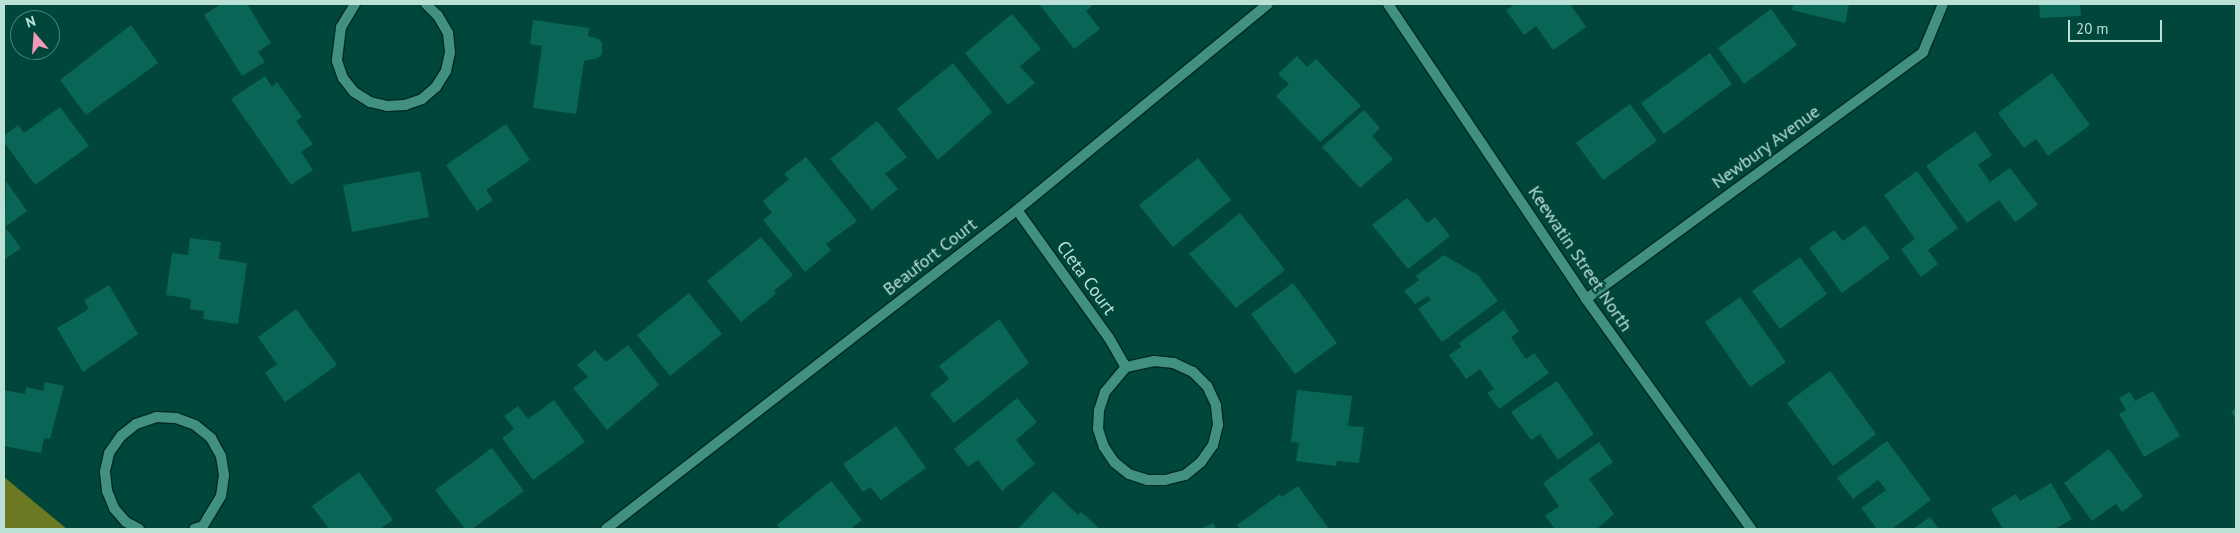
<!DOCTYPE html>
<html>
<head>
<meta charset="utf-8">
<style>
  body { margin:0 }
  #map { position:relative; width:2240px; height:533px; overflow:hidden; background:#00463a; font-family:"PT Sans",sans-serif }
  div>[style] { position:absolute }
  .forest>* { inset:0; background:#6d7922 }
  .building>* { inset:0; background:#096656 }
  .roads { filter:drop-shadow(1px 0 #002a22) drop-shadow(-1px 0 #002a22) drop-shadow(0 1px #002a22) drop-shadow(0 -1px #002a22) }
  .minor>* { height:10px; margin:-5px; padding:0 5px; transform-origin:5px; border-radius:5px; background:#429180 }
  span { translate:-50% -50%; white-space:nowrap; text-align:center; line-height:1.15; -webkit-text-stroke:4.5px #00463a; paint-order:stroke }
  .street-label { font-size:18px; color:#bbe0d6 }
  .frame { position:absolute; inset:0; border:5px solid #bbe0d6; pointer-events:none }
  .north { position:absolute; left:10px; top:10px; width:50px; height:50px; box-sizing:border-box; background:#00463a; border:1px solid #4b8478; border-radius:50%; rotate:342deg; font-size:14px; font-weight:700; line-height:20px; text-align:center; color:#bbe0d6 }
  .north::after { content:''; display:block; margin:auto; width:18px; height:22px; background:#ef9ab8; clip-path:polygon(50% 0,100% 100%,50% 72%,0 100%) }
  .scale { position:absolute; left:2068px; top:20px; width:94px; height:22px; box-sizing:border-box; border:2px solid #bbe0d6; border-top:0; padding-left:6px; font-size:15px; line-height:18px; white-space:nowrap; color:#bbe0d6; -webkit-text-stroke:4px #00463a; paint-order:stroke }
</style>
</head>
<body>
<div id="map">
  <div class="forest">
    <i style="clip-path:polygon(4px 477px,67px 529px,4px 529px)"></i>
  </div>
  <div class="building">
    <i style="clip-path:polygon(221px 4px,247px 4px,271px 43px,258px 52px,265px 62px,242px 76px,204px 15px)"></i>
    <i style="clip-path:polygon(1039px 4px,1094px 4px,1086px 11px,1100px 29px,1074px 49px)"></i>
    <i style="clip-path:polygon(1515px 4px,1570px 4px,1586px 27px,1553px 50px,1536px 26px,1524px 35px,1506px 10px)"></i>
    <i style="clip-path:polygon(1793px 4px,1849px 4px,1845px 23px,1792px 10px)"></i>
    <i style="clip-path:polygon(2039px 4px,2080px 4px,2081px 16px,2040px 18px)"></i>
    <i style="clip-path:polygon(1771px 9px,1797px 45px,1744px 84px,1718px 48px)"></i>
    <i style="clip-path:polygon(1012px 14px,1041px 49px,1020px 66px,1035px 83px,1008px 105px,965px 53px)"></i>
    <i style="clip-path:polygon(533px 20px,589px 28px,588px 36px,599px 39px,602px 43px,602px 54px,598px 58px,584px 61px,576px 114px,533px 108px,542px 46px,530px 44px)"></i>
    <i style="clip-path:polygon(131px 25px,158px 63px,86px 115px,60px 80px)"></i>
    <i style="clip-path:polygon(1710px 53px,1732px 84px,1664px 134px,1641px 103px)"></i>
    <i style="clip-path:polygon(1297px 56px,1307px 67px,1316px 59px,1361px 106px,1320px 142px,1276px 96px,1289px 84px,1278px 74px)"></i>
    <i style="clip-path:polygon(953px 63px,992px 112px,938px 160px,897px 109px)"></i>
    <i style="clip-path:polygon(2052px 73px,2090px 125px,2048px 156px,2036px 139px,2024px 148px,1998px 113px)"></i>
    <i style="clip-path:polygon(265px 76px,272px 87px,277px 82px,302px 117px,296px 121px,313px 144px,301px 152px,313px 170px,291px 185px,231px 99px)"></i>
    <i style="clip-path:polygon(1630px 104px,1657px 141px,1603px 180px,1576px 143px)"></i>
    <i style="clip-path:polygon(60px 107px,89px 146px,35px 185px,4px 142px,4px 136px,18px 125px,24px 133px)"></i>
    <i style="clip-path:polygon(1364px 110px,1380px 128px,1372px 136px,1393px 159px,1360px 188px,1322px 147px)"></i>
    <i style="clip-path:polygon(877px 121px,907px 157px,885px 174px,898px 189px,872px 210px,830px 159px)"></i>
    <i style="clip-path:polygon(506px 124px,530px 160px,486px 190px,493px 200px,477px 211px,446px 165px)"></i>
    <i style="clip-path:polygon(1975px 131px,1992px 155px,1978px 165px,1990px 182px,2010px 168px,2038px 205px,2015px 222px,1999px 200px,1967px 223px,1926px 166px)"></i>
    <i style="clip-path:polygon(806px 157px,857px 221px,826px 244px,831px 250px,805px 272px,763px 220px,772px 213px,763px 201px,789px 179px,784px 174px)"></i>
    <i style="clip-path:polygon(1198px 158px,1231px 200px,1173px 247px,1139px 205px)"></i>
    <i style="clip-path:polygon(420px 171px,429px 217px,352px 232px,343px 185px)"></i>
    <i style="clip-path:polygon(1917px 171px,1958px 228px,1928px 250px,1938px 264px,1921px 277px,1901px 249px,1915px 239px,1884px 195px)"></i>
    <i style="clip-path:polygon(6px 181px,27px 211px,5px 227px,21px 248px,4px 260px)"></i>
    <i style="clip-path:polygon(1407px 198px,1427px 223px,1435px 217px,1450px 236px,1408px 269px,1372px 225px)"></i>
    <i style="clip-path:polygon(1240px 213px,1285px 270px,1236px 308px,1189px 254px)"></i>
    <i style="clip-path:polygon(1865px 225px,1890px 258px,1842px 293px,1809px 248px,1834px 230px,1843px 241px)"></i>
    <i style="clip-path:polygon(761px 237px,793px 275px,774px 291px,776px 294px,741px 322px,707px 281px)"></i>
    <i style="clip-path:polygon(190px 238px,221px 242px,219px 259px,247px 263px,238px 324px,203px 319px,204px 311px,190px 309px,191px 299px,166px 295px,172px 253px,188px 255px)"></i>
    <i style="clip-path:polygon(1444px 255px,1478px 275px,1498px 301px,1442px 342px,1418px 309px,1431px 300px,1428px 296px,1415px 304px,1404px 291px,1419px 280px,1416px 276px)"></i>
    <i style="clip-path:polygon(1800px 257px,1827px 294px,1780px 329px,1752px 291px)"></i>
    <i style="clip-path:polygon(1293px 283px,1337px 343px,1295px 374px,1251px 314px)"></i>
    <i style="clip-path:polygon(109px 285px,138px 334px,83px 372px,57px 328px,89px 309px,84px 300px)"></i>
    <i style="clip-path:polygon(689px 293px,722px 334px,670px 376px,637px 335px)"></i>
    <i style="clip-path:polygon(1740px 297px,1786px 362px,1750px 387px,1705px 322px)"></i>
    <i style="clip-path:polygon(296px 309px,337px 365px,285px 402px,265px 373px,277px 364px,258px 337px)"></i>
    <i style="clip-path:polygon(1504px 310px,1519px 331px,1511px 337px,1526px 359px,1534px 353px,1549px 373px,1499px 409px,1487px 393px,1494px 389px,1480px 369px,1466px 379px,1449px 355px,1461px 347px,1459px 343px)"></i>
    <i style="clip-path:polygon(999px 319px,1029px 363px,954px 423px,930px 394px,949px 379px,939px 366px)"></i>
    <i style="clip-path:polygon(628px 345px,659px 385px,607px 430px,573px 388px,588px 377px,577px 365px,595px 350px,606px 362px)"></i>
    <i style="clip-path:polygon(1830px 371px,1876px 434px,1833px 466px,1787px 403px)"></i>
    <i style="clip-path:polygon(1557px 381px,1594px 434px,1558px 460px,1540px 434px,1531px 440px,1511px 412px)"></i>
    <i style="clip-path:polygon(45px 382px,64px 386px,50px 439px,44px 438px,41px 453px,4px 446px,4px 390px,25px 394px,26px 387px,43px 391px)"></i>
    <i style="clip-path:polygon(1297px 390px,1352px 396px,1348px 426px,1364px 427px,1359px 463px,1337px 461px,1336px 466px,1296px 461px,1299px 443px,1291px 442px)"></i>
    <i style="clip-path:polygon(2153px 391px,2180px 436px,2144px 457px,2119px 414px,2126px 410px,2119px 398px,2130px 392px,2135px 401px)"></i>
    <i style="clip-path:polygon(1017px 398px,1037px 422px,1016px 440px,1035px 464px,1002px 491px,978px 460px,968px 467px,954px 449px)"></i>
    <i style="clip-path:polygon(554px 400px,585px 442px,533px 480px,502px 438px,514px 429px,504px 416px,518px 406px,528px 419px)"></i>
    <i style="clip-path:polygon(2236px 408px,2236px 420px,2231px 411px)"></i>
    <i style="clip-path:polygon(896px 426px,926px 468px,881px 500px,870px 487px,863px 492px,843px 464px)"></i>
    <i style="clip-path:polygon(1887px 441px,1931px 500px,1892px 529px,1877px 529px,1861px 508px,1886px 490px,1878px 480px,1853px 499px,1837px 478px)"></i>
    <i style="clip-path:polygon(1599px 442px,1613px 462px,1589px 479px,1614px 514px,1597px 529px,1555px 529px,1545px 516px,1559px 506px,1543px 483px)"></i>
    <i style="clip-path:polygon(492px 448px,524px 491px,472px 529px,465px 529px,435px 490px)"></i>
    <i style="clip-path:polygon(2109px 449px,2143px 496px,2122px 512px,2116px 504px,2092px 521px,2064px 483px)"></i>
    <i style="clip-path:polygon(359px 472px,393px 520px,380px 529px,329px 529px,312px 506px)"></i>
    <i style="clip-path:polygon(831px 481px,862px 520px,850px 529px,781px 529px,777px 525px)"></i>
    <i style="clip-path:polygon(2051px 483px,2072px 519px,2055px 529px,2003px 529px,1991px 509px,2016px 494px,2020px 501px)"></i>
    <i style="clip-path:polygon(1298px 486px,1329px 529px,1240px 529px,1237px 525px,1280px 494px,1282px 497px)"></i>
    <i style="clip-path:polygon(1053px 491px,1078px 515px,1081px 512px,1100px 529px,1018px 529px)"></i>
    <i style="clip-path:polygon(1930px 517px,1939px 529px,1913px 529px)"></i>
    <i style="clip-path:polygon(1213px 523px,1216px 529px,1200px 529px)"></i>
  </div>
  <div class="roads">
    <div class="minor">
      <i style="left:355px;top:4px;width:27px;rotate:121deg"></i>
      <i style="left:341px;top:27px;width:34px;rotate:97deg"></i>
      <i style="left:337px;top:61px;width:18px;rotate:71deg"></i>
      <i style="left:343px;top:78px;width:18px;rotate:52deg"></i>
      <i style="left:354px;top:92px;width:19px;rotate:32deg"></i>
      <i style="left:370px;top:102px;width:17px;rotate:13deg"></i>
      <i style="left:387px;top:106px;width:18px;rotate:-3deg"></i>
      <i style="left:405px;top:105px;width:18px;rotate:-19deg"></i>
      <i style="left:422px;top:99px;width:18px;rotate:-41deg"></i>
      <i style="left:436px;top:87px;width:19px;rotate:-58deg"></i>
      <i style="left:446px;top:71px;width:19px;rotate:-78deg"></i>
      <i style="left:450px;top:52px;width:19px;rotate:-96deg"></i>
      <i style="left:448px;top:33px;width:20px;rotate:-120deg"></i>
      <i style="left:438px;top:16px;width:17px;rotate:-135deg"></i>
      <i style="left:1388px;top:4px;width:355px;rotate:56.1deg"></i>
      <i style="left:1586px;top:299px;width:283px;rotate:54.3deg"></i>
      <i style="left:1017px;top:210px;width:158px;rotate:54.3deg"></i>
      <i style="left:1109px;top:338px;width:34px;rotate:60deg"></i>
      <i style="left:1126px;top:367px;width:33px;rotate:130deg"></i>
      <i style="left:1105px;top:392px;width:19px;rotate:108deg"></i>
      <i style="left:1099px;top:410px;width:19px;rotate:93deg"></i>
      <i style="left:1098px;top:429px;width:19px;rotate:72deg"></i>
      <i style="left:1104px;top:447px;width:18px;rotate:56deg"></i>
      <i style="left:1114px;top:462px;width:19px;rotate:39deg"></i>
      <i style="left:1129px;top:474px;width:19px;rotate:18deg"></i>
      <i style="left:1147px;top:480px;width:18px"></i>
      <i style="left:1165px;top:480px;width:21px;rotate:-14deg"></i>
      <i style="left:1185px;top:475px;width:21px;rotate:-39deg"></i>
      <i style="left:1201px;top:462px;width:21px;rotate:-55deg"></i>
      <i style="left:1213px;top:445px;width:21px;rotate:-76deg"></i>
      <i style="left:1218px;top:425px;width:20px;rotate:-96deg"></i>
      <i style="left:1216px;top:405px;width:21px;rotate:-115deg"></i>
      <i style="left:1207px;top:386px;width:20px;rotate:-135deg"></i>
      <i style="left:1193px;top:372px;width:21px;rotate:-155deg"></i>
      <i style="left:1174px;top:363px;width:20px;rotate:-174deg"></i>
      <i style="left:1154px;top:361px;width:29px;rotate:168deg"></i>
      <i style="left:1586px;top:299px;width:418px;rotate:-36.2deg"></i>
      <i style="left:1923px;top:52px;width:52px;rotate:-67.4deg"></i>
      <i style="left:139px;top:529px;width:15px;rotate:-152deg"></i>
      <i style="left:126px;top:522px;width:18px;rotate:-131deg"></i>
      <i style="left:114px;top:508px;width:18px;rotate:-112deg"></i>
      <i style="left:107px;top:491px;width:20px;rotate:-96deg"></i>
      <i style="left:105px;top:471px;width:18px;rotate:-77deg"></i>
      <i style="left:109px;top:453px;width:21px;rotate:-55deg"></i>
      <i style="left:121px;top:436px;width:19px;rotate:-39deg"></i>
      <i style="left:136px;top:424px;width:21px;rotate:-19deg"></i>
      <i style="left:156px;top:417px;width:20px;rotate:3deg"></i>
      <i style="left:176px;top:418px;width:20px;rotate:20deg"></i>
      <i style="left:195px;top:425px;width:21px;rotate:39deg"></i>
      <i style="left:211px;top:438px;width:21px;rotate:61deg"></i>
      <i style="left:221px;top:456px;width:19px;rotate:81deg"></i>
      <i style="left:224px;top:475px;width:21px;rotate:98deg"></i>
      <i style="left:221px;top:496px;width:35px;rotate:121deg"></i>
      <i style="left:203px;top:526px;width:9px;rotate:162deg"></i>
      <i style="left:606px;top:529px;width:520px;rotate:-37.82deg"></i>
      <i style="left:1017px;top:210px;width:325px;rotate:-39.4deg"></i>
    </div>
  </div>
  <div class="street-label">
    <span style="left:1766px;top:147px;rotate:-36deg">Newbury Avenue</span>
    <span style="left:930px;top:257px;rotate:-38deg">Beaufort Court</span>
    <span style="left:1580px;top:259px;rotate:56deg">Keewatin Street North</span>
    <span style="left:1086px;top:278px;rotate:54deg">Cleta Court</span>
  </div>
  <div class="frame"></div>
  <div class="north">N</div>
  <div class="scale">20 m</div>
</div>
</body>
</html>
